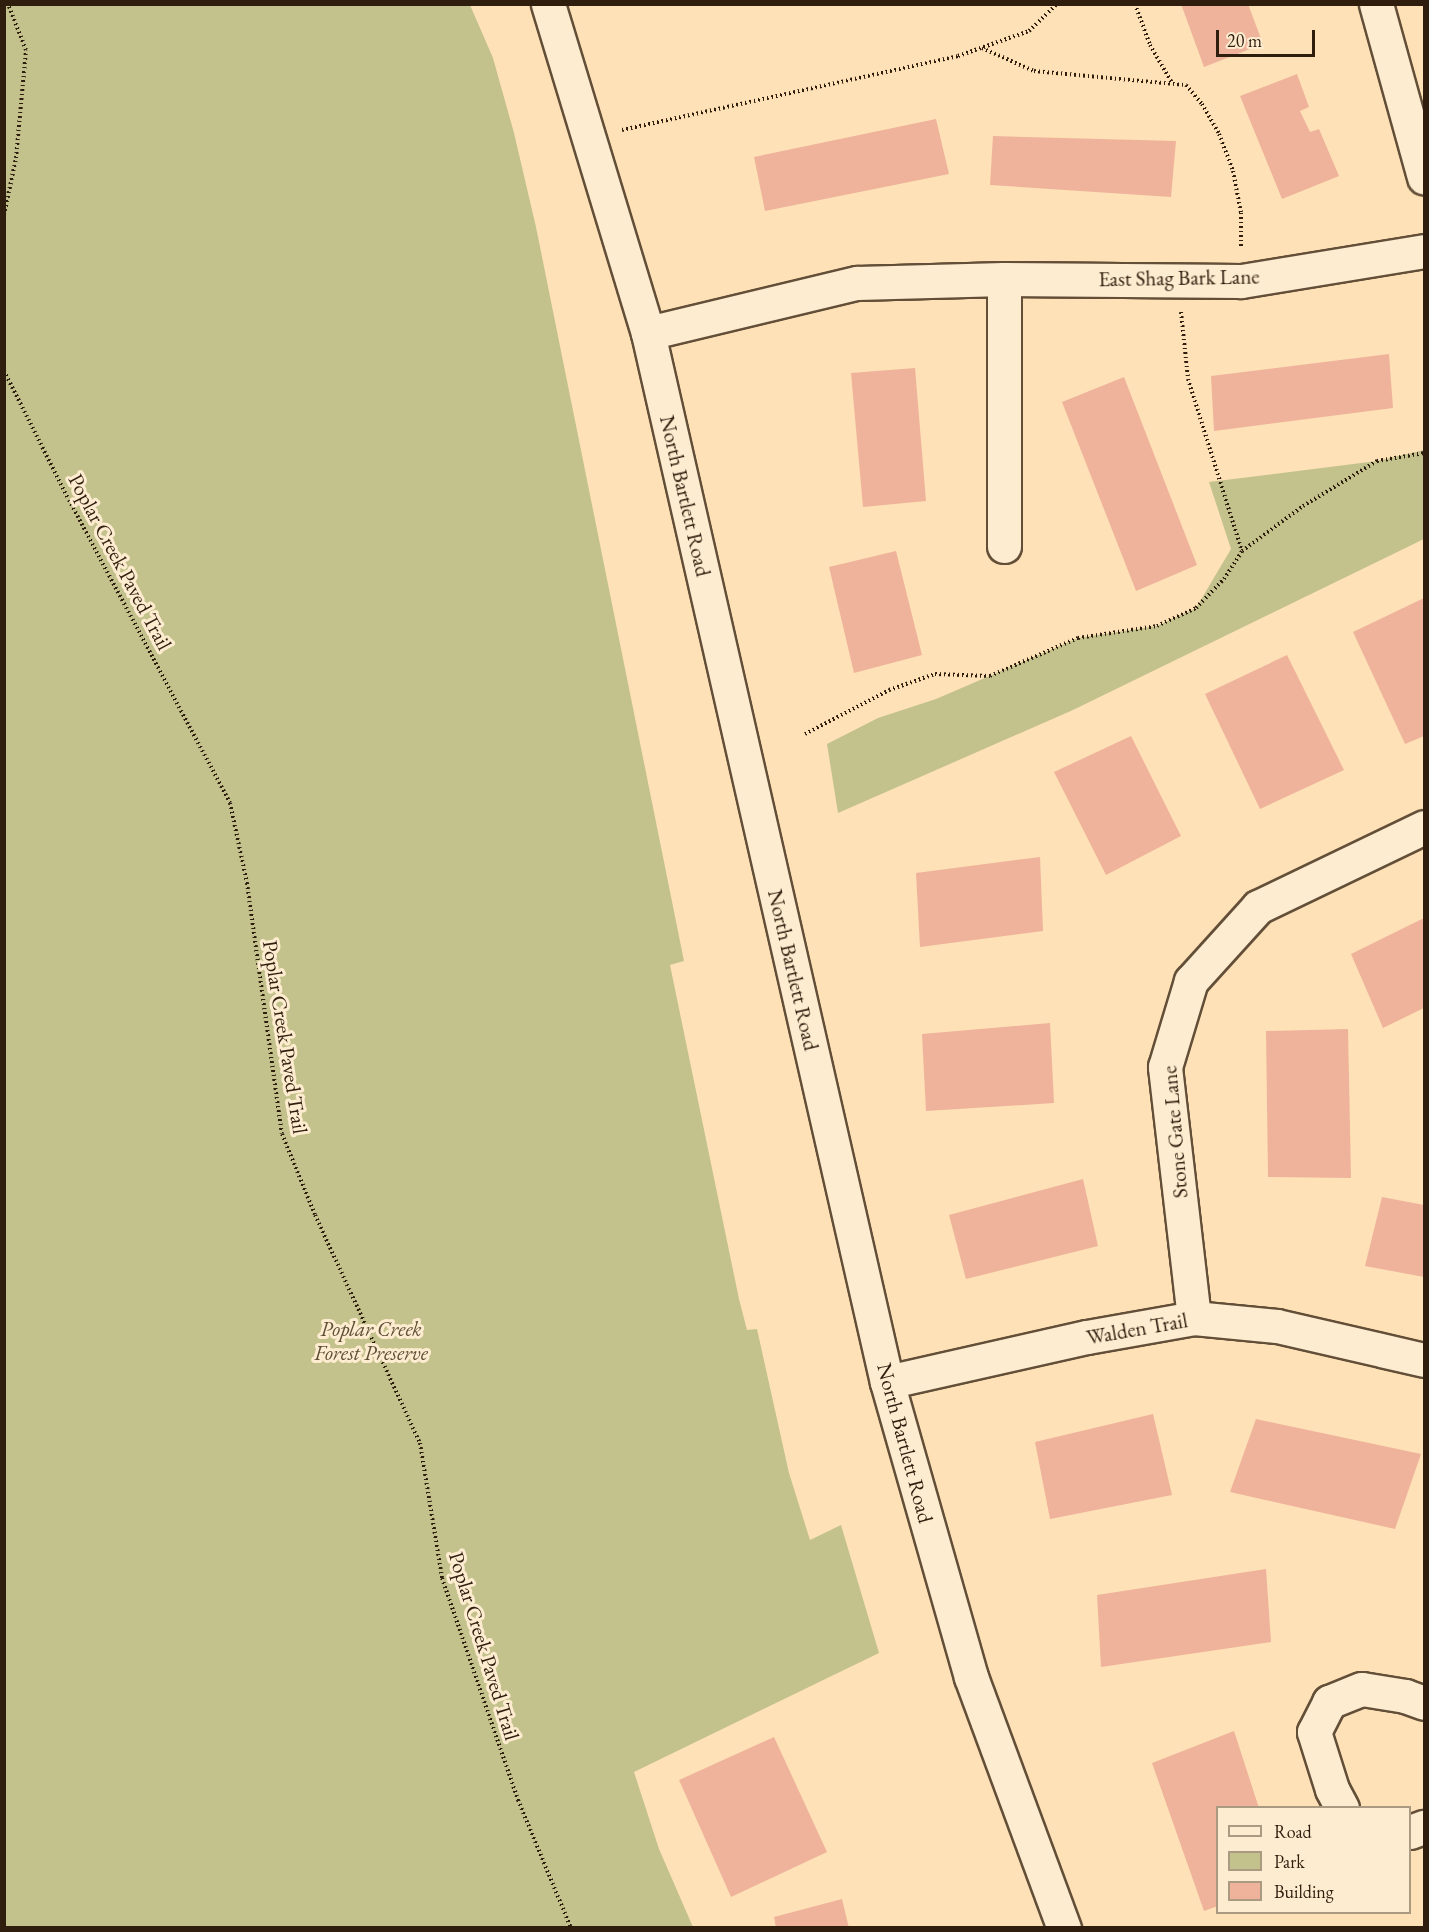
<!DOCTYPE html>
<html>
<head>
<meta charset="utf-8">
<style>
  body { margin:0 }
  #map { position:relative; width:1429px; height:1932px; overflow:hidden; background:#fee1b7; font-family:"EB Garamond",serif }
  div>[style] { position:absolute }
  .green>* { inset:0; background:#c4c28c }
  .building>* { inset:0; background:#efb39b }
  .path>* { height:4px; margin-top:-2px; transform-origin:0; background:repeating-linear-gradient(90deg,#2f1e0e 0 1.5px,transparent 0 4.5px) }
  .roads { filter:drop-shadow(2px 0 #634f38) drop-shadow(-2px 0 #634f38) drop-shadow(0 2px #634f38) drop-shadow(0 -2px #634f38) }
  .minor>* { height:33px; margin:-16.5px; padding:0 16.5px; transform-origin:16.5px; border-radius:16.5px; background:#feecd0 }
  span { translate:-50% -50%; white-space:nowrap; text-align:center; line-height:1.15; -webkit-text-stroke:6px #feecd0; paint-order:stroke }
  .street-label { font-size:21px; color:#2f1e0e }
  .park-label { font-size:21px; color:#5c4f34; font-style:italic }
  .frame { position:absolute; inset:0; border:6px solid #2f1e0e; pointer-events:none }
  .legend { position:absolute; left:1216px; top:1806px; width:195px; height:108px; box-sizing:border-box; background:#feecd0; border:2px solid #ab9a82; margin:0; padding:8px 10px; list-style:none; font-size:18px; color:#2f1e0e }
  .legend li { display:flex; align-items:center; gap:12px; height:30px }
  .legend b { width:30px; border:2px solid #ab9a82 }
  .scale { position:absolute; left:1216px; top:30px; width:99px; height:27px; box-sizing:border-box; border:3px solid #2f1e0e; border-top:0; padding-left:8px; font-size:18px; line-height:21px; white-space:nowrap; color:#2f1e0e; -webkit-text-stroke:4px #feecd0; paint-order:stroke }
</style>
</head>
<body>
<div id="map">
  <div class="green">
    <i style="clip-path:polygon(5px 4px,470px 5px,493px 58px,514px 133px,536px 227px,684px 961px,670px 965px,739px 1299px,747px 1330px,757px 1329px,789px 1473px,810px 1540px,841px 1525px,879px 1653px,634px 1772px,659px 1849px,693px 1927px,5px 1927px)"></i>
    <i style="clip-path:polygon(1424px 450px,1424px 539px,1073px 710px,838px 813px,827px 744px,878px 718px,936px 699px,1078px 638px,1157px 626px,1196px 608px,1231px 549px,1209px 482px,1377px 461px)"></i>
  </div>
  <div class="building">
    <i style="clip-path:polygon(1181px 4px,1248px 4px,1263px 44px,1204px 67px)"></i>
    <i style="clip-path:polygon(1297px 74px,1309px 107px,1300px 111px,1310px 132px,1319px 129px,1339px 176px,1282px 199px,1240px 96px)"></i>
    <i style="clip-path:polygon(936px 119px,949px 174px,765px 211px,754px 157px)"></i>
    <i style="clip-path:polygon(993px 136px,1176px 141px,1171px 197px,990px 185px)"></i>
    <i style="clip-path:polygon(1389px 354px,1393px 408px,1214px 431px,1211px 376px)"></i>
    <i style="clip-path:polygon(915px 368px,926px 501px,863px 507px,851px 373px)"></i>
    <i style="clip-path:polygon(1124px 377px,1197px 565px,1136px 591px,1062px 402px)"></i>
    <i style="clip-path:polygon(896px 551px,922px 655px,854px 673px,829px 567px)"></i>
    <i style="clip-path:polygon(1424px 598px,1424px 736px,1405px 744px,1353px 632px)"></i>
    <i style="clip-path:polygon(1287px 655px,1344px 770px,1260px 809px,1205px 694px)"></i>
    <i style="clip-path:polygon(1131px 736px,1181px 836px,1106px 875px,1054px 772px)"></i>
    <i style="clip-path:polygon(1040px 857px,1043px 931px,920px 947px,916px 873px)"></i>
    <i style="clip-path:polygon(1424px 918px,1424px 1008px,1383px 1028px,1351px 954px)"></i>
    <i style="clip-path:polygon(1050px 1023px,1054px 1103px,926px 1111px,922px 1034px)"></i>
    <i style="clip-path:polygon(1348px 1029px,1351px 1178px,1268px 1177px,1266px 1031px)"></i>
    <i style="clip-path:polygon(1083px 1179px,1098px 1246px,966px 1279px,949px 1215px)"></i>
    <i style="clip-path:polygon(1382px 1197px,1424px 1205px,1424px 1277px,1365px 1266px)"></i>
    <i style="clip-path:polygon(1153px 1414px,1172px 1495px,1050px 1519px,1035px 1442px)"></i>
    <i style="clip-path:polygon(1256px 1419px,1421px 1454px,1395px 1529px,1230px 1492px)"></i>
    <i style="clip-path:polygon(1266px 1569px,1271px 1642px,1101px 1667px,1097px 1595px)"></i>
    <i style="clip-path:polygon(1234px 1731px,1259px 1808px,1218px 1808px,1218px 1906px,1204px 1911px,1152px 1763px)"></i>
    <i style="clip-path:polygon(774px 1737px,827px 1852px,731px 1897px,679px 1780px)"></i>
    <i style="clip-path:polygon(842px 1899px,849px 1928px,776px 1928px,774px 1917px)"></i>
  </div>
  <div class="path">
    <i style="left:1135px;top:4px;width:44px;rotate:69.9deg"></i>
    <i style="left:1150px;top:45px;width:44px;rotate:59.9deg"></i>
    <i style="left:982px;top:48px;width:57px;rotate:23.9deg"></i>
    <i style="left:1034px;top:71px;width:153px;rotate:5.3deg"></i>
    <i style="left:1186px;top:85px;width:25px;rotate:50deg"></i>
    <i style="left:1202px;top:104px;width:34px;rotate:60deg"></i>
    <i style="left:1219px;top:134px;width:40px;rotate:69deg"></i>
    <i style="left:1233px;top:171px;width:43px;rotate:79.2deg"></i>
    <i style="left:1241px;top:213px;width:34px;rotate:90deg"></i>
    <i style="left:622px;top:130px;width:344px;rotate:-12.4deg"></i>
    <i style="left:958px;top:56px;width:75px;rotate:-19.4deg"></i>
    <i style="left:1029px;top:31px;width:39px;rotate:-44deg"></i>
    <i style="left:4px;top:215px;width:58px;rotate:-78.1deg"></i>
    <i style="left:16px;top:158px;width:108px;rotate:-84.7deg"></i>
    <i style="left:26px;top:50px;width:49px;rotate:-111.4deg"></i>
    <i style="left:1181px;top:312px;width:67px;rotate:84deg"></i>
    <i style="left:1188px;top:379px;width:180px;rotate:72.6deg"></i>
    <i style="left:4px;top:371px;width:144px;rotate:63.3deg"></i>
    <i style="left:69px;top:500px;width:343px;rotate:62deg"></i>
    <i style="left:230px;top:803px;width:82px;rotate:78deg"></i>
    <i style="left:247px;top:883px;width:253px;rotate:82.1deg"></i>
    <i style="left:282px;top:1134px;width:87px;rotate:67.8deg"></i>
    <i style="left:315px;top:1215px;width:251px;rotate:65.3deg"></i>
    <i style="left:420px;top:1443px;width:137px;rotate:80.7deg"></i>
    <i style="left:442px;top:1578px;width:235px;rotate:71.1deg"></i>
    <i style="left:518px;top:1800px;width:139px;rotate:67.5deg"></i>
    <i style="left:805px;top:734px;width:95px;rotate:-27.6deg"></i>
    <i style="left:889px;top:690px;width:49px;rotate:-19.2deg"></i>
    <i style="left:935px;top:674px;width:55px;rotate:2.1deg"></i>
    <i style="left:990px;top:676px;width:96px;rotate:-23.4deg"></i>
    <i style="left:1078px;top:638px;width:80px;rotate:-8.6deg"></i>
    <i style="left:1157px;top:626px;width:43px;rotate:-24.8deg"></i>
    <i style="left:1196px;top:608px;width:40px;rotate:-46deg"></i>
    <i style="left:1224px;top:579px;width:33px;rotate:-57deg"></i>
    <i style="left:1242px;top:551px;width:76px;rotate:-36.4deg"></i>
    <i style="left:1303px;top:506px;width:87px;rotate:-31.3deg"></i>
    <i style="left:1377px;top:461px;width:48px;rotate:-9.7deg"></i>
  </div>
  <div class="roads">
    <div class="minor">
      <i style="left:548px;top:4px;width:344px;rotate:73.1deg"></i>
      <i style="left:648px;top:333px;width:1076px;rotate:77.17deg"></i>
      <i style="left:887px;top:1382px;width:307px;rotate:74.1deg"></i>
      <i style="left:971px;top:1677px;width:268px;rotate:69.7deg"></i>
      <i style="left:1376px;top:4px;width:180px;rotate:74.5deg"></i>
      <i style="left:648px;top:333px;width:215px;rotate:-13.5deg"></i>
      <i style="left:857px;top:283px;width:147px;rotate:-1.6deg"></i>
      <i style="left:1004px;top:279px;width:237px;rotate:0.5deg"></i>
      <i style="left:1241px;top:281px;width:185px;rotate:-9.3deg"></i>
      <i style="left:1004px;top:546px;width:267px;rotate:-90deg"></i>
      <i style="left:1194px;top:1318px;width:253px;rotate:-96.6deg"></i>
      <i style="left:1165px;top:1067px;width:90px;rotate:-73.2deg"></i>
      <i style="left:1191px;top:981px;width:100px;rotate:-47.8deg"></i>
      <i style="left:1258px;top:907px;width:184px;rotate:-25.7deg"></i>
      <i style="left:887px;top:1382px;width:205px;rotate:-12.7deg"></i>
      <i style="left:1087px;top:1337px;width:109px;rotate:-10.1deg"></i>
      <i style="left:1194px;top:1318px;width:83px;rotate:5.5deg"></i>
      <i style="left:1277px;top:1326px;width:151px;rotate:13deg"></i>
      <i style="left:1342px;top:1808px;width:21px;rotate:-118deg"></i>
      <i style="left:1332px;top:1789px;width:60px;rotate:-107.5deg"></i>
      <i style="left:1314px;top:1732px;width:34px;rotate:-63deg"></i>
      <i style="left:1329px;top:1702px;width:35px;rotate:-22deg"></i>
      <i style="left:1362px;top:1689px;width:44px;rotate:9.2deg"></i>
      <i style="left:1405px;top:1696px;width:20px;rotate:20deg"></i>
      <i style="left:1410px;top:1832px;width:15px;rotate:-20deg"></i>
    </div>
  </div>
  <div class="street-label">
    <span style="left:1179px;top:278px;rotate:-1deg">East Shag Bark Lane</span>
    <span style="left:685px;top:496px;rotate:77deg">North Bartlett Road</span>
    <span style="left:120px;top:562px;rotate:62deg">Poplar Creek Paved Trail</span>
    <span style="left:793px;top:970px;rotate:77deg">North Bartlett Road</span>
    <span style="left:285px;top:1037px;rotate:81deg">Poplar Creek Paved Trail</span>
    <span style="left:1175px;top:1132px;rotate:-95deg">Stone Gate Lane</span>
    <span style="left:1137px;top:1329px;rotate:-10deg">Walden Trail</span>
    <span style="left:905px;top:1443px;rotate:75deg">North Bartlett Road</span>
    <span style="left:484px;top:1646px;rotate:73deg">Poplar Creek Paved Trail</span>
  </div>
  <div class="park-label">
    <span style="left:371px;top:1341px">Poplar Creek<br>Forest Preserve</span>
  </div>
  <div class="frame"></div>
  <ul class="legend">
  <li><b style="height:8px;background:#feecd0"></b>Road</li>
  <li><b style="height:16px;background:#c4c28c"></b>Park</li>
  <li><b style="height:16px;background:#efb39b"></b>Building</li>
  </ul>
  <div class="scale">20 m</div>
</div>
</body>
</html>
